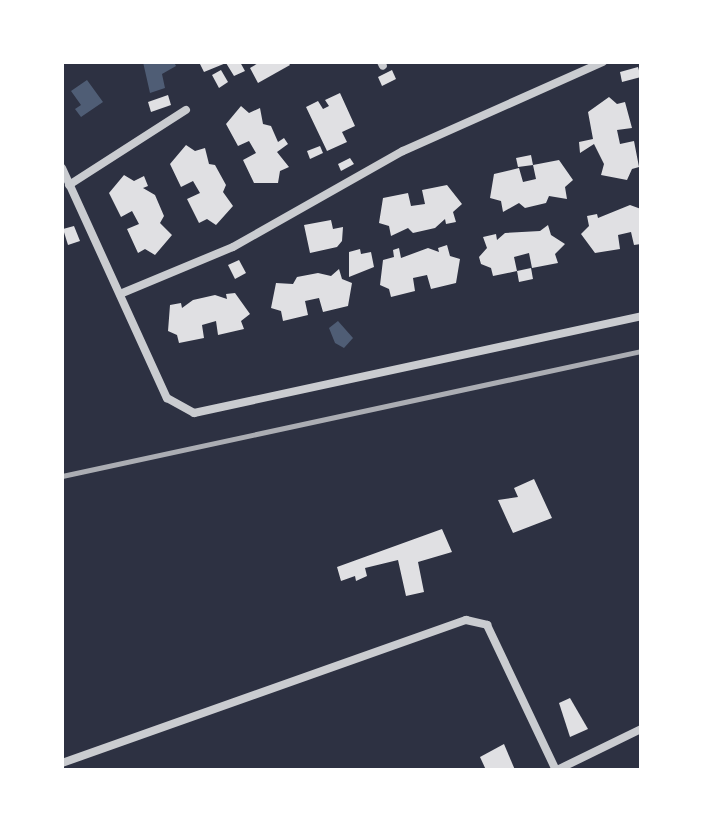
<!DOCTYPE html>
<html>
<head>
<meta charset="utf-8">
<style>
  body { margin:0 }
  #map { position:relative; width:703px; height:832px; overflow:hidden; background:#2d3142; font-family:Rubik,sans-serif }
  div>[style] { position:absolute }
  .water>* { inset:0; background:#4f5d75 }
  .building>* { inset:0; background:#e0e0e3 }
  .minor>* { height:8px; margin:-4px; padding:0 4px; transform-origin:4px; border-radius:4px; background:#caccd0 }
  .rail>* { height:5px; margin:-2.5px; padding:0 2.5px; transform-origin:2.5px; border-radius:2.5px; background:#abadb3 }
  span { translate:-50% -50%; white-space:nowrap; text-align:center; line-height:1.15; -webkit-text-stroke:7px #fff; paint-order:stroke }
  .frame { position:absolute; inset:0; border:64px solid #fff; pointer-events:none }
</style>
</head>
<body>
<div id="map">
  <div class="water">
    <i style="clip-path:polygon(143px 62px,174px 62px,176px 66px,162px 74px,165px 88px,150px 93px)"></i>
    <i style="clip-path:polygon(87px 80px,103px 102px,81px 117px,75px 109px,81px 105px,71px 91px)"></i>
    <i style="clip-path:polygon(338px 321px,353px 338px,344px 348px,335px 343px,329px 328px)"></i>
  </div>
  <div class="building">
    <i style="clip-path:polygon(199px 62px,240px 62px,245px 71px,234px 76px,226px 63px,204px 72px)"></i>
    <i style="clip-path:polygon(260px 62px,288px 62px,290px 65px,258px 83px,250px 68px)"></i>
    <i style="clip-path:polygon(638px 67px,641px 77px,622px 82px,620px 72px)"></i>
    <i style="clip-path:polygon(221px 70px,228px 82px,219px 88px,212px 75px)"></i>
    <i style="clip-path:polygon(392px 70px,396px 79px,382px 86px,378px 77px)"></i>
    <i style="clip-path:polygon(340px 93px,355px 126px,342px 132px,347px 142px,327px 151px,306px 107px,318px 101px,323px 109px,329px 106px,325px 100px)"></i>
    <i style="clip-path:polygon(168px 95px,171px 105px,151px 112px,148px 102px)"></i>
    <i style="clip-path:polygon(609px 97px,617px 104px,625px 102px,632px 128px,617px 130px,620px 144px,634px 141px,639px 167px,632px 169px,627px 180px,601px 175px,604px 164px,594px 144px,580px 153px,579px 142px,593px 139px,588px 112px)"></i>
    <i style="clip-path:polygon(241px 106px,249px 113px,260px 108px,263px 124px,271px 126px,278px 142px,284px 138px,288px 144px,277px 152px,289px 167px,280px 171px,278px 183px,254px 183px,243px 160px,256px 153px,249px 141px,238px 146px,226px 124px)"></i>
    <i style="clip-path:polygon(186px 145px,195px 151px,205px 148px,209px 164px,215px 165px,226px 185px,223px 192px,233px 206px,216px 225px,207px 219px,199px 223px,187px 199px,200px 193px,193px 181px,181px 187px,170px 164px)"></i>
    <i style="clip-path:polygon(320px 146px,323px 153px,310px 159px,307px 151px)"></i>
    <i style="clip-path:polygon(531px 155px,533px 165px,518px 167px,516px 158px)"></i>
    <i style="clip-path:polygon(350px 158px,354px 164px,341px 171px,338px 164px)"></i>
    <i style="clip-path:polygon(559px 160px,573px 180px,565px 187px,567px 199px,549px 196px,546px 203px,525px 208px,519px 203px,503px 212px,501px 201px,490px 198px,494px 174px,519px 168px,523px 182px,536px 179px,533px 165px)"></i>
    <i style="clip-path:polygon(124px 175px,134px 181px,144px 176px,148px 186px,143px 188px,155px 195px,164px 216px,160px 223px,172px 235px,155px 255px,145px 249px,138px 253px,127px 229px,139px 224px,132px 211px,121px 217px,109px 193px)"></i>
    <i style="clip-path:polygon(447px 185px,462px 204px,453px 212px,456px 222px,446px 224px,445px 219px,435px 228px,413px 233px,408px 228px,391px 236px,389px 226px,379px 223px,383px 198px,408px 193px,411px 206px,425px 204px,422px 190px)"></i>
    <i style="clip-path:polygon(630px 205px,641px 209px,641px 244px,634px 245px,631px 232px,618px 235px,620px 249px,595px 253px,581px 234px,589px 226px,587px 216px,597px 214px,598px 218px)"></i>
    <i style="clip-path:polygon(331px 220px,333px 229px,343px 227px,342px 241px,337px 247px,310px 253px,304px 225px)"></i>
    <i style="clip-path:polygon(548px 225px,551px 235px,565px 244px,555px 254px,558px 263px,532px 268px,529px 253px,514px 257px,517px 271px,493px 276px,491px 268px,481px 264px,479px 257px,487px 248px,483px 237px,496px 234px,497px 240px,505px 233px,540px 231px)"></i>
    <i style="clip-path:polygon(74px 226px,80px 241px,68px 245px,63px 229px)"></i>
    <i style="clip-path:polygon(447px 245px,450px 256px,460px 259px,456px 283px,431px 289px,427px 275px,413px 278px,415px 291px,391px 297px,389px 289px,380px 285px,383px 260px,394px 257px,393px 250px,399px 248px,401px 258px,428px 248px,439px 252px,438px 248px)"></i>
    <i style="clip-path:polygon(360px 249px,361px 254px,371px 252px,374px 267px,349px 277px,349px 252px)"></i>
    <i style="clip-path:polygon(239px 260px,246px 273px,235px 279px,228px 265px)"></i>
    <i style="clip-path:polygon(531px 268px,533px 279px,519px 282px,517px 271px)"></i>
    <i style="clip-path:polygon(339px 269px,342px 279px,352px 283px,348px 306px,323px 312px,319px 298px,305px 301px,308px 315px,283px 321px,281px 311px,271px 308px,276px 283px,293px 284px,297px 277px,318px 273px,331px 276px)"></i>
    <i style="clip-path:polygon(235px 293px,250px 314px,241px 321px,244px 329px,218px 335px,216px 321px,202px 325px,204px 338px,179px 343px,177px 335px,168px 331px,170px 305px,181px 303px,182px 308px,193px 300px,215px 295px,227px 299px,226px 294px)"></i>
    <i style="clip-path:polygon(534px 479px,552px 518px,513px 533px,498px 500px,518px 497px,514px 488px)"></i>
    <i style="clip-path:polygon(442px 529px,452px 552px,418px 562px,424px 592px,406px 596px,398px 560px,365px 568px,367px 576px,356px 581px,355px 576px,341px 581px,337px 567px)"></i>
    <i style="clip-path:polygon(570px 698px,588px 729px,570px 737px,559px 703px)"></i>
    <i style="clip-path:polygon(504px 744px,515px 770px,486px 770px,480px 757px)"></i>
  </div>
  <div class="minor">
    <i style="left:381px;top:62px;width:4px;rotate:63deg"></i>
    <i style="left:62px;top:168px;width:253px;rotate:65.5deg"></i>
    <i style="left:167px;top:398px;width:31px;rotate:29deg"></i>
    <i style="left:194px;top:413px;width:457px;rotate:-12.2deg"></i>
    <i style="left:69px;top:185px;width:139px;rotate:-32.7deg"></i>
    <i style="left:120px;top:294px;width:122px;rotate:-22.6deg"></i>
    <i style="left:233px;top:247px;width:195px;rotate:-29.5deg"></i>
    <i style="left:403px;top:151px;width:219px;rotate:-24deg"></i>
    <i style="left:62px;top:763px;width:429px;rotate:-19.5deg"></i>
    <i style="left:466px;top:620px;width:22px;rotate:13deg"></i>
    <i style="left:487px;top:625px;width:161px;rotate:64.6deg"></i>
    <i style="left:557px;top:770px;width:93px;rotate:-26deg"></i>
  </div>
  <div class="rail">
    <i style="left:62px;top:476px;width:592px;rotate:-12.18deg"></i>
  </div>
  <div class="frame"></div>
</div>
</body>
</html>
